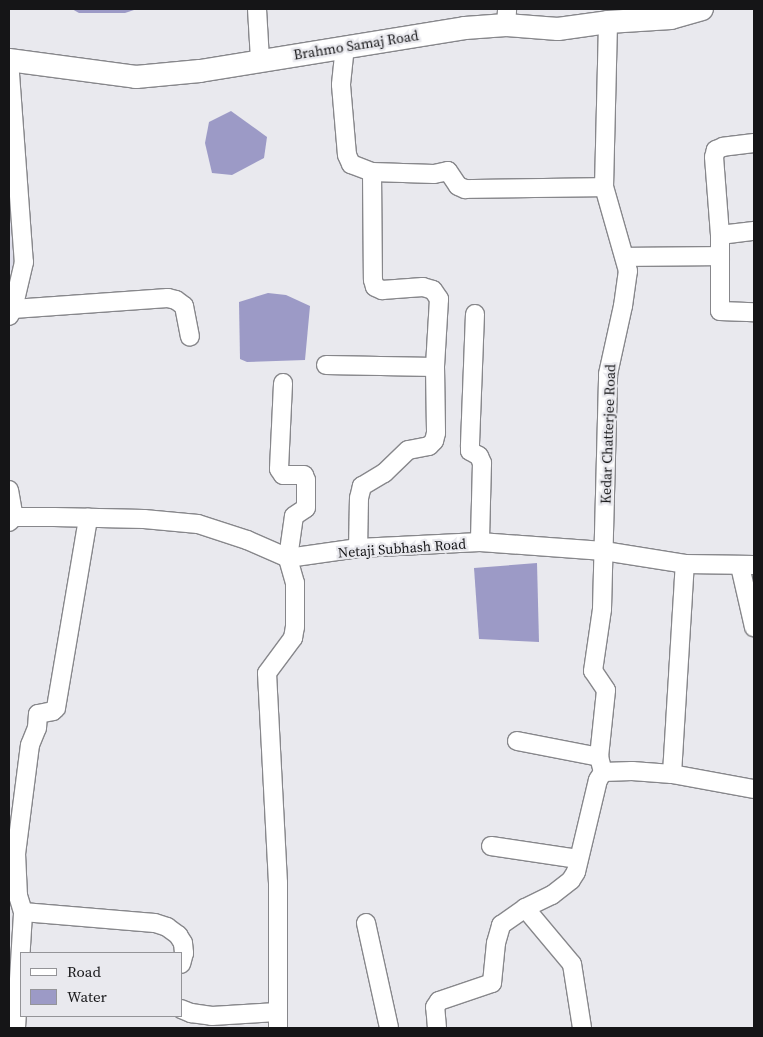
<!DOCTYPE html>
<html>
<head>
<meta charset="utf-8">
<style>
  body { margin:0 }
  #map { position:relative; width:763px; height:1037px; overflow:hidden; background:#e9e9ee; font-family:"Source Serif 4",serif }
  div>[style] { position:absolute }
  .built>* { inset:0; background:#dddde9 }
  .water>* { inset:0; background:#9c9ac6 }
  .roads { filter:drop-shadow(1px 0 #87878b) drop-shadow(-1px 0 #87878b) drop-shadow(0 1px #87878b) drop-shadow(0 -1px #87878b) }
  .minor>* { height:18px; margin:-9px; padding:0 9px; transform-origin:9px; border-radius:9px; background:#fff }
  .tertiary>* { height:22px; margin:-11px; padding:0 11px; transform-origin:11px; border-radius:11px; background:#fff }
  span { translate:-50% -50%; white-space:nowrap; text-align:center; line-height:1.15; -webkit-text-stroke:4.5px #e9e9ee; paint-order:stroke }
  .street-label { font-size:14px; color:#151517 }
  .frame { position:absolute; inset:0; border:10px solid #151517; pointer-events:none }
  .legend { position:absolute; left:20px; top:952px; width:162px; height:65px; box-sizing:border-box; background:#e9e9ee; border:1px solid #949498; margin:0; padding:6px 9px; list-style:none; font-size:15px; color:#151517 }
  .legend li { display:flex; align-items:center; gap:10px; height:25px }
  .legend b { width:25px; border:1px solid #949498 }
</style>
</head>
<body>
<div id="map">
  <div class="built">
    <i style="clip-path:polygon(9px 160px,17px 268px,9px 270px)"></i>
  </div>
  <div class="water">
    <i style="clip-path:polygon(72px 9px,137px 9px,125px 13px,79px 13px)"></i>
    <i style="clip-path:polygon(231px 111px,267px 137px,264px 158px,232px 175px,212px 173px,205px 143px,209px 122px)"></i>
    <i style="clip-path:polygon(268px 293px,286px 295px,310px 306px,305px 360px,247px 362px,240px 359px,239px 302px)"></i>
    <i style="clip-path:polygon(537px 563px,539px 642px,479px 639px,474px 568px)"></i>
  </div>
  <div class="roads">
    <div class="minor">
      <i style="left:257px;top:9px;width:51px;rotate:86.6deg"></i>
      <i style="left:506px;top:25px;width:16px;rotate:-86deg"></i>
      <i style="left:345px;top:46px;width:39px;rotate:96deg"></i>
      <i style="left:341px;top:85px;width:70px;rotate:85.1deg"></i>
      <i style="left:347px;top:155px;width:10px;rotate:66deg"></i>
      <i style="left:351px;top:164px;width:22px;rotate:21deg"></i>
      <i style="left:372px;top:172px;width:108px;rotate:89.5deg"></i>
      <i style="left:373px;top:280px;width:7px;rotate:74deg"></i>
      <i style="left:375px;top:287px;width:8px;rotate:23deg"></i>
      <i style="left:382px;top:290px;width:41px;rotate:-4.2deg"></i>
      <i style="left:423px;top:287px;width:10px;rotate:17deg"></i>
      <i style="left:433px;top:290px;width:11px;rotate:56deg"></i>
      <i style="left:439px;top:299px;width:68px;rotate:93.4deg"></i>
      <i style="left:435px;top:367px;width:66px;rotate:89.1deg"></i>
      <i style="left:436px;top:433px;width:8px;rotate:104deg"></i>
      <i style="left:434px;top:441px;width:7px;rotate:135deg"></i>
      <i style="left:429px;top:446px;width:21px;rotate:169deg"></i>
      <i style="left:408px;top:450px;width:33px;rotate:136deg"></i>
      <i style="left:384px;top:473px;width:26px;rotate:149deg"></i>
      <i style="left:362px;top:486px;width:12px;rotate:104deg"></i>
      <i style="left:359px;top:498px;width:50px;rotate:91.1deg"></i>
      <i style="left:9px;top:60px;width:203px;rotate:85.8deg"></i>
      <i style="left:24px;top:262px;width:48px;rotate:103.2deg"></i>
      <i style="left:13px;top:309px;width:8px;rotate:120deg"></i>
      <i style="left:754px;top:143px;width:31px;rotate:173deg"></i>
      <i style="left:723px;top:147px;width:8px;rotate:157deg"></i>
      <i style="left:716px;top:150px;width:7px;rotate:106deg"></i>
      <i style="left:714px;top:157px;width:78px;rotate:85.6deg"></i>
      <i style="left:720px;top:235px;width:76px;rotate:90deg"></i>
      <i style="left:720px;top:311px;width:34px;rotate:2deg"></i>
      <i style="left:372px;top:172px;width:62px;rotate:1.8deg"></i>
      <i style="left:434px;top:174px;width:14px;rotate:-12deg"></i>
      <i style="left:448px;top:171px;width:18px;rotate:56deg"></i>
      <i style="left:458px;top:186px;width:8px;rotate:23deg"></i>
      <i style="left:465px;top:189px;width:139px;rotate:-0.8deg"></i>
      <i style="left:720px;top:235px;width:34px;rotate:-7deg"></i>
      <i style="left:625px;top:257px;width:95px;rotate:-0.6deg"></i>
      <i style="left:13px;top:309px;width:155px;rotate:-4.1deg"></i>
      <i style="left:168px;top:298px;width:8px;rotate:14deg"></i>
      <i style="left:176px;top:300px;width:10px;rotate:37deg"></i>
      <i style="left:184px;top:306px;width:31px;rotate:79deg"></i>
      <i style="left:475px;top:314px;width:133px;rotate:92.2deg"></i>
      <i style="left:470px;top:447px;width:4px;rotate:90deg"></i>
      <i style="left:470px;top:451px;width:10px;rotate:29deg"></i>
      <i style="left:479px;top:456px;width:8px;rotate:67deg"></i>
      <i style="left:482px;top:463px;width:79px;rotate:91.5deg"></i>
      <i style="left:326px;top:365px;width:109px;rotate:1.1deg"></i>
      <i style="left:9px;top:490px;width:27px;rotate:80deg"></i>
      <i style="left:9px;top:522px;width:7px;rotate:-45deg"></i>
      <i style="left:14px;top:517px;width:40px"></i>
      <i style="left:54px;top:517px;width:90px;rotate:1.3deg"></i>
      <i style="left:144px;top:519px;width:54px;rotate:5.3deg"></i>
      <i style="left:198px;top:524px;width:52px;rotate:18.1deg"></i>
      <i style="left:247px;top:540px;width:45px;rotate:23.7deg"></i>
      <i style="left:288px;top:558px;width:71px;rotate:-8.1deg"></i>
      <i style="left:358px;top:548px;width:122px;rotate:-2.8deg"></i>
      <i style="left:480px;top:542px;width:124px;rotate:4.2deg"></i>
      <i style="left:604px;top:551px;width:82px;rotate:9.1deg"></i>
      <i style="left:685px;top:564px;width:69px;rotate:0.8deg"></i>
      <i style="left:740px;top:566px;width:63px;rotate:77.1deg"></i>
      <i style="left:517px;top:741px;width:84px;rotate:11deg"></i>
      <i style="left:603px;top:772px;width:16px;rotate:-105deg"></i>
      <i style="left:599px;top:757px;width:67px;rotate:-84deg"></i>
      <i style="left:606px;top:690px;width:23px;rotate:-124deg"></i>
      <i style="left:593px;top:671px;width:63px;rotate:-81.7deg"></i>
      <i style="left:602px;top:609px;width:235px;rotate:-88.5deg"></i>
      <i style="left:608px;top:374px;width:70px;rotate:-77.6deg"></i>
      <i style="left:623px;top:306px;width:35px;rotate:-82deg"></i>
      <i style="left:628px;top:271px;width:87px;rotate:-105.9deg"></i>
      <i style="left:604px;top:187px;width:165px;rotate:-88.6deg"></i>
      <i style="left:672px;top:774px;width:210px;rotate:-86.5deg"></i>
      <i style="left:491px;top:846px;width:88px;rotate:8.5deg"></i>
      <i style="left:9px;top:853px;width:7px;rotate:8deg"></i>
      <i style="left:16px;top:854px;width:110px;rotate:-82.7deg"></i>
      <i style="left:30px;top:745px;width:18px;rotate:-68deg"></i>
      <i style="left:37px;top:728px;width:14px;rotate:-86deg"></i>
      <i style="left:38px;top:714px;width:15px;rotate:-11deg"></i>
      <i style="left:53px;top:711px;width:4px;rotate:-45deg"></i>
      <i style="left:56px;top:708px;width:193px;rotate:-80.4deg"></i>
      <i style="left:525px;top:908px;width:73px;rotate:50deg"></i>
      <i style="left:572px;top:964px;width:65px;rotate:81.1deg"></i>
      <i style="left:23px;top:912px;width:132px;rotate:4.8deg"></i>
      <i style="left:155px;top:923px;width:13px;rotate:18deg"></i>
      <i style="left:167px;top:927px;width:14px;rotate:36deg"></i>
      <i style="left:178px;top:935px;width:9px;rotate:58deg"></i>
      <i style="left:183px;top:943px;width:10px;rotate:84deg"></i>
      <i style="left:184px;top:953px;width:11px;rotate:105deg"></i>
      <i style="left:366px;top:923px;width:107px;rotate:77.6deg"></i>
      <i style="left:181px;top:1009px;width:11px;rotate:22deg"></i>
      <i style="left:191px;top:1013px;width:21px;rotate:8deg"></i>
      <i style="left:212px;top:1016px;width:65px;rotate:-3.5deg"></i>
      <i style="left:16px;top:1028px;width:116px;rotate:-86.5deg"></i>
      <i style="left:23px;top:912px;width:17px;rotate:-107deg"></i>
      <i style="left:18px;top:896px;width:42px;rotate:-92.7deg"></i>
      <i style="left:278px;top:1028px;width:145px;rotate:-90deg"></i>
      <i style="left:278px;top:883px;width:210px;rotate:-93deg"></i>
      <i style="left:267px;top:673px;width:44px;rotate:-53.4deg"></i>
      <i style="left:293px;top:638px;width:11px;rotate:-80deg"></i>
      <i style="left:295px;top:627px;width:44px;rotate:-90deg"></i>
      <i style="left:295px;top:583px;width:26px;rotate:-106deg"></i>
      <i style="left:288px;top:558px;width:42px;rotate:-81.9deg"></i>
      <i style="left:294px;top:516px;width:14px;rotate:-34deg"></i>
      <i style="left:306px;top:508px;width:28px;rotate:-90deg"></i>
      <i style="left:306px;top:480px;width:5px;rotate:-112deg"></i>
      <i style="left:304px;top:475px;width:21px;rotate:180deg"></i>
      <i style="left:283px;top:475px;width:7px;rotate:-124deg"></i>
      <i style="left:279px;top:469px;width:86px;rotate:-87.3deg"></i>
      <i style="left:437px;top:1028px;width:21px;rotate:-95deg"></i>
      <i style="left:435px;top:1007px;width:7px;rotate:-56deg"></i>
      <i style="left:439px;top:1001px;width:56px;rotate:-18.8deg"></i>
      <i style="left:492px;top:983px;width:40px;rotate:-84.3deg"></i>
      <i style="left:496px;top:943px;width:19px;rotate:-74deg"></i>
      <i style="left:501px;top:925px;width:29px;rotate:-35deg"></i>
      <i style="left:525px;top:908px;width:30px;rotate:-26deg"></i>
      <i style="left:552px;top:895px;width:24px;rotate:-38deg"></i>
      <i style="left:571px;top:880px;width:9px;rotate:-58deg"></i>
      <i style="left:576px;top:872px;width:95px;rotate:-76.6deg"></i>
      <i style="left:598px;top:780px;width:9px;rotate:-58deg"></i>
      <i style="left:603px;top:772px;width:29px;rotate:-2deg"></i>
      <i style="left:632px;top:771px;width:40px;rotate:4.3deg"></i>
      <i style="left:672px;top:774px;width:83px;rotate:10.4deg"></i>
    </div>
    <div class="tertiary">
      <i style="left:9px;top:60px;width:128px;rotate:7.6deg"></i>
      <i style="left:136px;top:77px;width:64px;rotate:-5.4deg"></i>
      <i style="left:200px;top:71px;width:268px;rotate:-9.2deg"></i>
      <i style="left:465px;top:28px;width:41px;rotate:-4.2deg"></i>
      <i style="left:506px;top:25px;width:52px;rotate:4.4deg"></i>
      <i style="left:558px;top:29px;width:50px;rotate:-8deg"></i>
      <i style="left:608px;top:22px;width:63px;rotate:-3.6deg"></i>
      <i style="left:671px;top:18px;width:32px;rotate:-16deg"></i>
    </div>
  </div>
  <div class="street-label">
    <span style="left:356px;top:45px;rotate:-9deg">Brahmo Samaj Road</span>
    <span style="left:608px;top:434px;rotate:-88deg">Kedar Chatterjee Road</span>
    <span style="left:402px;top:548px;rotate:-4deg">Netaji Subhash Road</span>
  </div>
  <div class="frame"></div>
  <ul class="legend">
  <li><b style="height:6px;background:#fff"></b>Road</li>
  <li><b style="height:14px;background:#9c9ac6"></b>Water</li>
  </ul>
</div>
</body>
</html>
